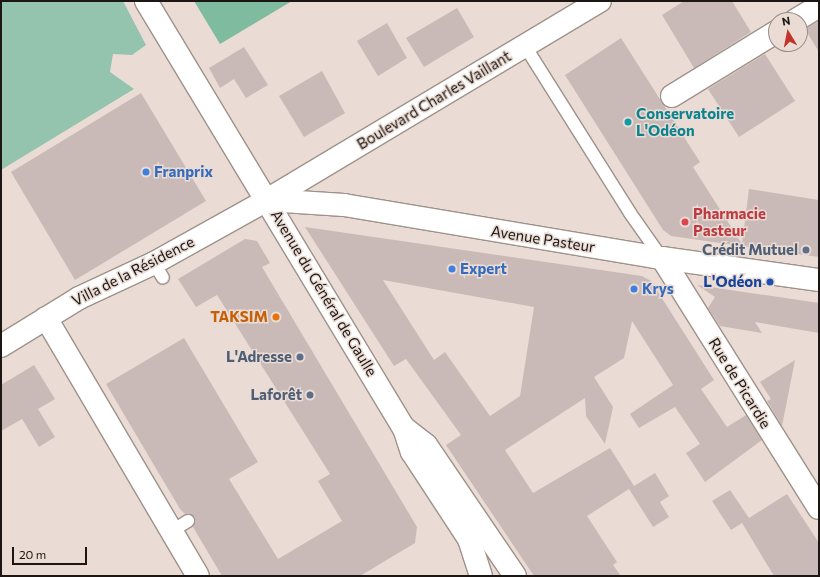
<!DOCTYPE html>
<html>
<head>
<meta charset="utf-8">
<style>
  body { margin:0 }
  #map { position:relative; width:820px; height:577px; overflow:hidden; background:#eadcd4; font-family:Commissioner,sans-serif }
  div>[style] { position:absolute }
  .green>* { inset:0; background:#95c4ae }
  .forest>* { inset:0; background:#7ebb9f }
  .building>* { inset:0; background:#c9bab7 }
  .roads { filter:drop-shadow(1px 0 #9e928a) drop-shadow(-1px 0 #9e928a) drop-shadow(0 1px #9e928a) drop-shadow(0 -1px #9e928a) }
  .service>* { height:12px; margin:-6px; padding:0 6px; transform-origin:6px; border-radius:6px; background:#fff }
  .minor>* { height:22px; margin:-11px; padding:0 11px; transform-origin:11px; border-radius:11px; background:#fff }
  .secondary>* { height:22px; margin:-11px; padding:0 11px; transform-origin:11px; border-radius:11px; background:#fff }
  .dots>* { width:11px; height:11px; translate:-50% -50%; box-sizing:border-box; border:2px solid #eadcd4; border-radius:50% }
  span { translate:-50% -50%; white-space:nowrap; text-align:center; line-height:1.15; -webkit-text-stroke:3px #eadcd4; paint-order:stroke }
  .street-label { font-size:15px; color:#1c1715 }
  .culture-label { font-size:15px; color:#0d838f; font-weight:700 }
  .left { translate:0 -50%; text-align:left }
  .shop-label { font-size:15px; color:#366cbe; font-weight:700 }
  .health-label { font-size:15px; color:#be3a42; font-weight:700 }
  .service-label { font-size:15px; color:#4e5e75; font-weight:700 }
  .right { translate:-100% -50%; text-align:right }
  .transit-label { font-size:15px; color:#164399; font-weight:700 }
  .food-label { font-size:15px; color:#c56008; font-weight:700 }
  .frame { position:absolute; inset:0; border:2px solid #1c1715; pointer-events:none }
  .north { position:absolute; left:768px; top:12px; width:40px; height:40px; box-sizing:border-box; background:#eadcd4; border:1px solid #988d88; border-radius:50%; rotate:350deg; font-size:11px; font-weight:700; line-height:16px; text-align:center; color:#1c1715 }
  .north::after { content:''; display:block; margin:auto; width:14px; height:18px; background:#c23429; clip-path:polygon(50% 0,100% 100%,50% 72%,0 100%) }
  .scale { position:absolute; left:12px; top:547px; width:75px; height:18px; box-sizing:border-box; border:2px solid #1c1715; border-top:0; padding-left:5px; font-size:12px; line-height:14px; white-space:nowrap; color:#1c1715; -webkit-text-stroke:3px #eadcd4; paint-order:stroke }
</style>
</head>
<body>
<div id="map">
  <div class="green">
    <i style="clip-path:polygon(1px 1px,123px 1px,146px 45px,132px 55px,113px 54px,110px 72px,134px 89px,1px 170px)"></i>
  </div>
  <div class="forest">
    <i style="clip-path:polygon(194px 1px,292px 1px,220px 44px)"></i>
  </div>
  <div class="building">
    <i style="clip-path:polygon(684px 1px,732px 1px,751px 32px,694px 68px,662px 15px)"></i>
    <i style="clip-path:polygon(457px 8px,474px 37px,424px 67px,406px 38px)"></i>
    <i style="clip-path:polygon(819px 21px,819px 52px,805px 29px)"></i>
    <i style="clip-path:polygon(387px 23px,407px 58px,378px 76px,357px 41px)"></i>
    <i style="clip-path:polygon(621px 38px,700px 162px,693px 167px,742px 244px,749px 189px,819px 200px,819px 257px,671px 236px,663px 230px,565px 75px)"></i>
    <i style="clip-path:polygon(244px 47px,268px 85px,246px 98px,234px 79px,220px 88px,209px 68px)"></i>
    <i style="clip-path:polygon(765px 54px,795px 101px,739px 137px,708px 89px)"></i>
    <i style="clip-path:polygon(322px 71px,345px 113px,304px 137px,279px 96px)"></i>
    <i style="clip-path:polygon(141px 93px,206px 201px,75px 280px,11px 172px)"></i>
    <i style="clip-path:polygon(evenodd,305px 227px,642px 276px,651px 281px,714px 380px,701px 389px,727px 427px,746px 415px,762px 440px,705px 482px,686px 453px,700px 444px,675px 407px,639px 428px,630px 414px,673px 385px,632px 321px,624px 358px,594px 377px,613px 407px,605px 444px,586px 416px,585px 398px,505px 450px,533px 493px,610px 448px,634px 486px,655px 473px,669px 496px,660px 502px,669px 517px,653px 527px,629px 489px,587px 516px,617px 562px,613px 565px,621px 576px,534px 576px,446px 445px,461px 435px,406px 359px,394px 366px,305px 227px,383px 280px,534px 307px,520px 396px,490px 416px,445px 352px,434px 360px,383px 280px)"></i>
    <i style="clip-path:polygon(245px 239px,257px 241px,270px 263px,262px 267px,417px 527px,415px 543px,360px 576px,222px 576px,193px 527px,195px 517px,185px 514px,180px 509px,106px 384px,184px 338px,258px 462px,229px 479px,278px 559px,342px 521px,318px 481px,330px 474px,217px 295px,196px 307px,178px 279px)"></i>
    <i style="clip-path:polygon(697px 285px,819px 303px,819px 333px,755px 322px,762px 333px,720px 326px,708px 308px,715px 297px)"></i>
    <i style="clip-path:polygon(795px 360px,786px 406px,782px 426px,767px 401px,771px 399px,760px 382px)"></i>
    <i style="clip-path:polygon(34px 365px,55px 399px,38px 409px,55px 437px,39px 447px,22px 419px,1px 431px,1px 385px)"></i>
    <i style="clip-path:polygon(730px 490px,749px 518px,787px 494px,819px 543px,819px 576px,774px 576px,742px 523px,731px 530px,712px 501px)"></i>
  </div>
  <div class="roads">
    <div class="service">
      <i style="left:525px;top:46px;width:197px;rotate:57.8deg"></i>
      <i style="left:630px;top:213px;width:54px;rotate:54.8deg"></i>
      <i style="left:154px;top:263px;width:17px;rotate:59deg"></i>
      <i style="left:172px;top:531px;width:19px;rotate:-32deg"></i>
    </div>
    <div class="minor">
      <i style="left:796px;top:20px;width:27px;rotate:-31deg"></i>
      <i style="left:672px;top:96px;width:122px;rotate:-31.6deg"></i>
      <i style="left:267px;top:200px;width:77px;rotate:3.7deg"></i>
      <i style="left:344px;top:205px;width:322px;rotate:9.5deg"></i>
      <i style="left:662px;top:258px;width:159px;rotate:8deg"></i>
      <i style="left:662px;top:258px;width:295px;rotate:57.9deg"></i>
      <i style="left:46px;top:318px;width:299px;rotate:59.5deg"></i>
      <i style="left:1px;top:346px;width:92px;rotate:-31.6deg"></i>
      <i style="left:79px;top:298px;width:83px;rotate:-25deg"></i>
      <i style="left:154px;top:263px;width:129px;rotate:-29.1deg"></i>
      <i style="left:267px;top:200px;width:388px;rotate:-30.9deg"></i>
    </div>
    <div class="secondary">
      <i style="left:146px;top:1px;width:499px;rotate:58.9deg"></i>
      <i style="left:404px;top:428px;width:28px;rotate:38deg"></i>
      <i style="left:426px;top:445px;width:158px;rotate:55.8deg"></i>
      <i style="left:404px;top:428px;width:25px;rotate:72deg"></i>
      <i style="left:412px;top:452px;width:104px;rotate:56.8deg"></i>
      <i style="left:469px;top:539px;width:39px;rotate:72deg"></i>
    </div>
  </div>
  <div class="dots">
    <i style="left:628px;top:122px;background:#0f9aa8"></i>
    <i style="left:146px;top:172px;background:#3f7fe0"></i>
    <i style="left:685px;top:222px;background:#e0444e"></i>
    <i style="left:806px;top:250px;background:#5c6f8a"></i>
    <i style="left:452px;top:269px;background:#3f7fe0"></i>
    <i style="left:770px;top:282px;background:#1a4fb4"></i>
    <i style="left:634px;top:289px;background:#3f7fe0"></i>
    <i style="left:276px;top:317px;background:#e8710a"></i>
    <i style="left:300px;top:357px;background:#5c6f8a"></i>
    <i style="left:310px;top:395px;background:#5c6f8a"></i>
  </div>
  <div class="street-label">
    <span style="left:434px;top:100px;rotate:-31deg">Boulevard Charles Vaillant</span>
    <span style="left:543px;top:239px;rotate:9deg">Avenue Pasteur</span>
    <span style="left:133px;top:271px;rotate:-27deg">Villa de la Résidence</span>
    <span style="left:324px;top:293px;rotate:59deg">Avenue du Général de Gaulle</span>
    <span style="left:740px;top:383px;rotate:58deg">Rue de Picardie</span>
  </div>
  <div class="culture-label">
    <span class="left" style="left:636px;top:122px">Conservatoire<br>L'Odéon</span>
  </div>
  <div class="shop-label">
    <span class="left" style="left:154px;top:172px">Franprix</span>
    <span class="left" style="left:460px;top:269px">Expert</span>
    <span class="left" style="left:642px;top:289px">Krys</span>
  </div>
  <div class="health-label">
    <span class="left" style="left:693px;top:222px">Pharmacie<br>Pasteur</span>
  </div>
  <div class="service-label">
    <span class="right" style="left:798px;top:250px">Crédit Mutuel</span>
    <span class="right" style="left:292px;top:357px">L'Adresse</span>
    <span class="right" style="left:302px;top:395px">Laforêt</span>
  </div>
  <div class="transit-label">
    <span class="right" style="left:762px;top:282px">L'Odéon</span>
  </div>
  <div class="food-label">
    <span class="right" style="left:268px;top:317px">TAKSIM</span>
  </div>
  <div class="frame"></div>
  <div class="north">N</div>
  <div class="scale">20 m</div>
</div>
</body>
</html>
